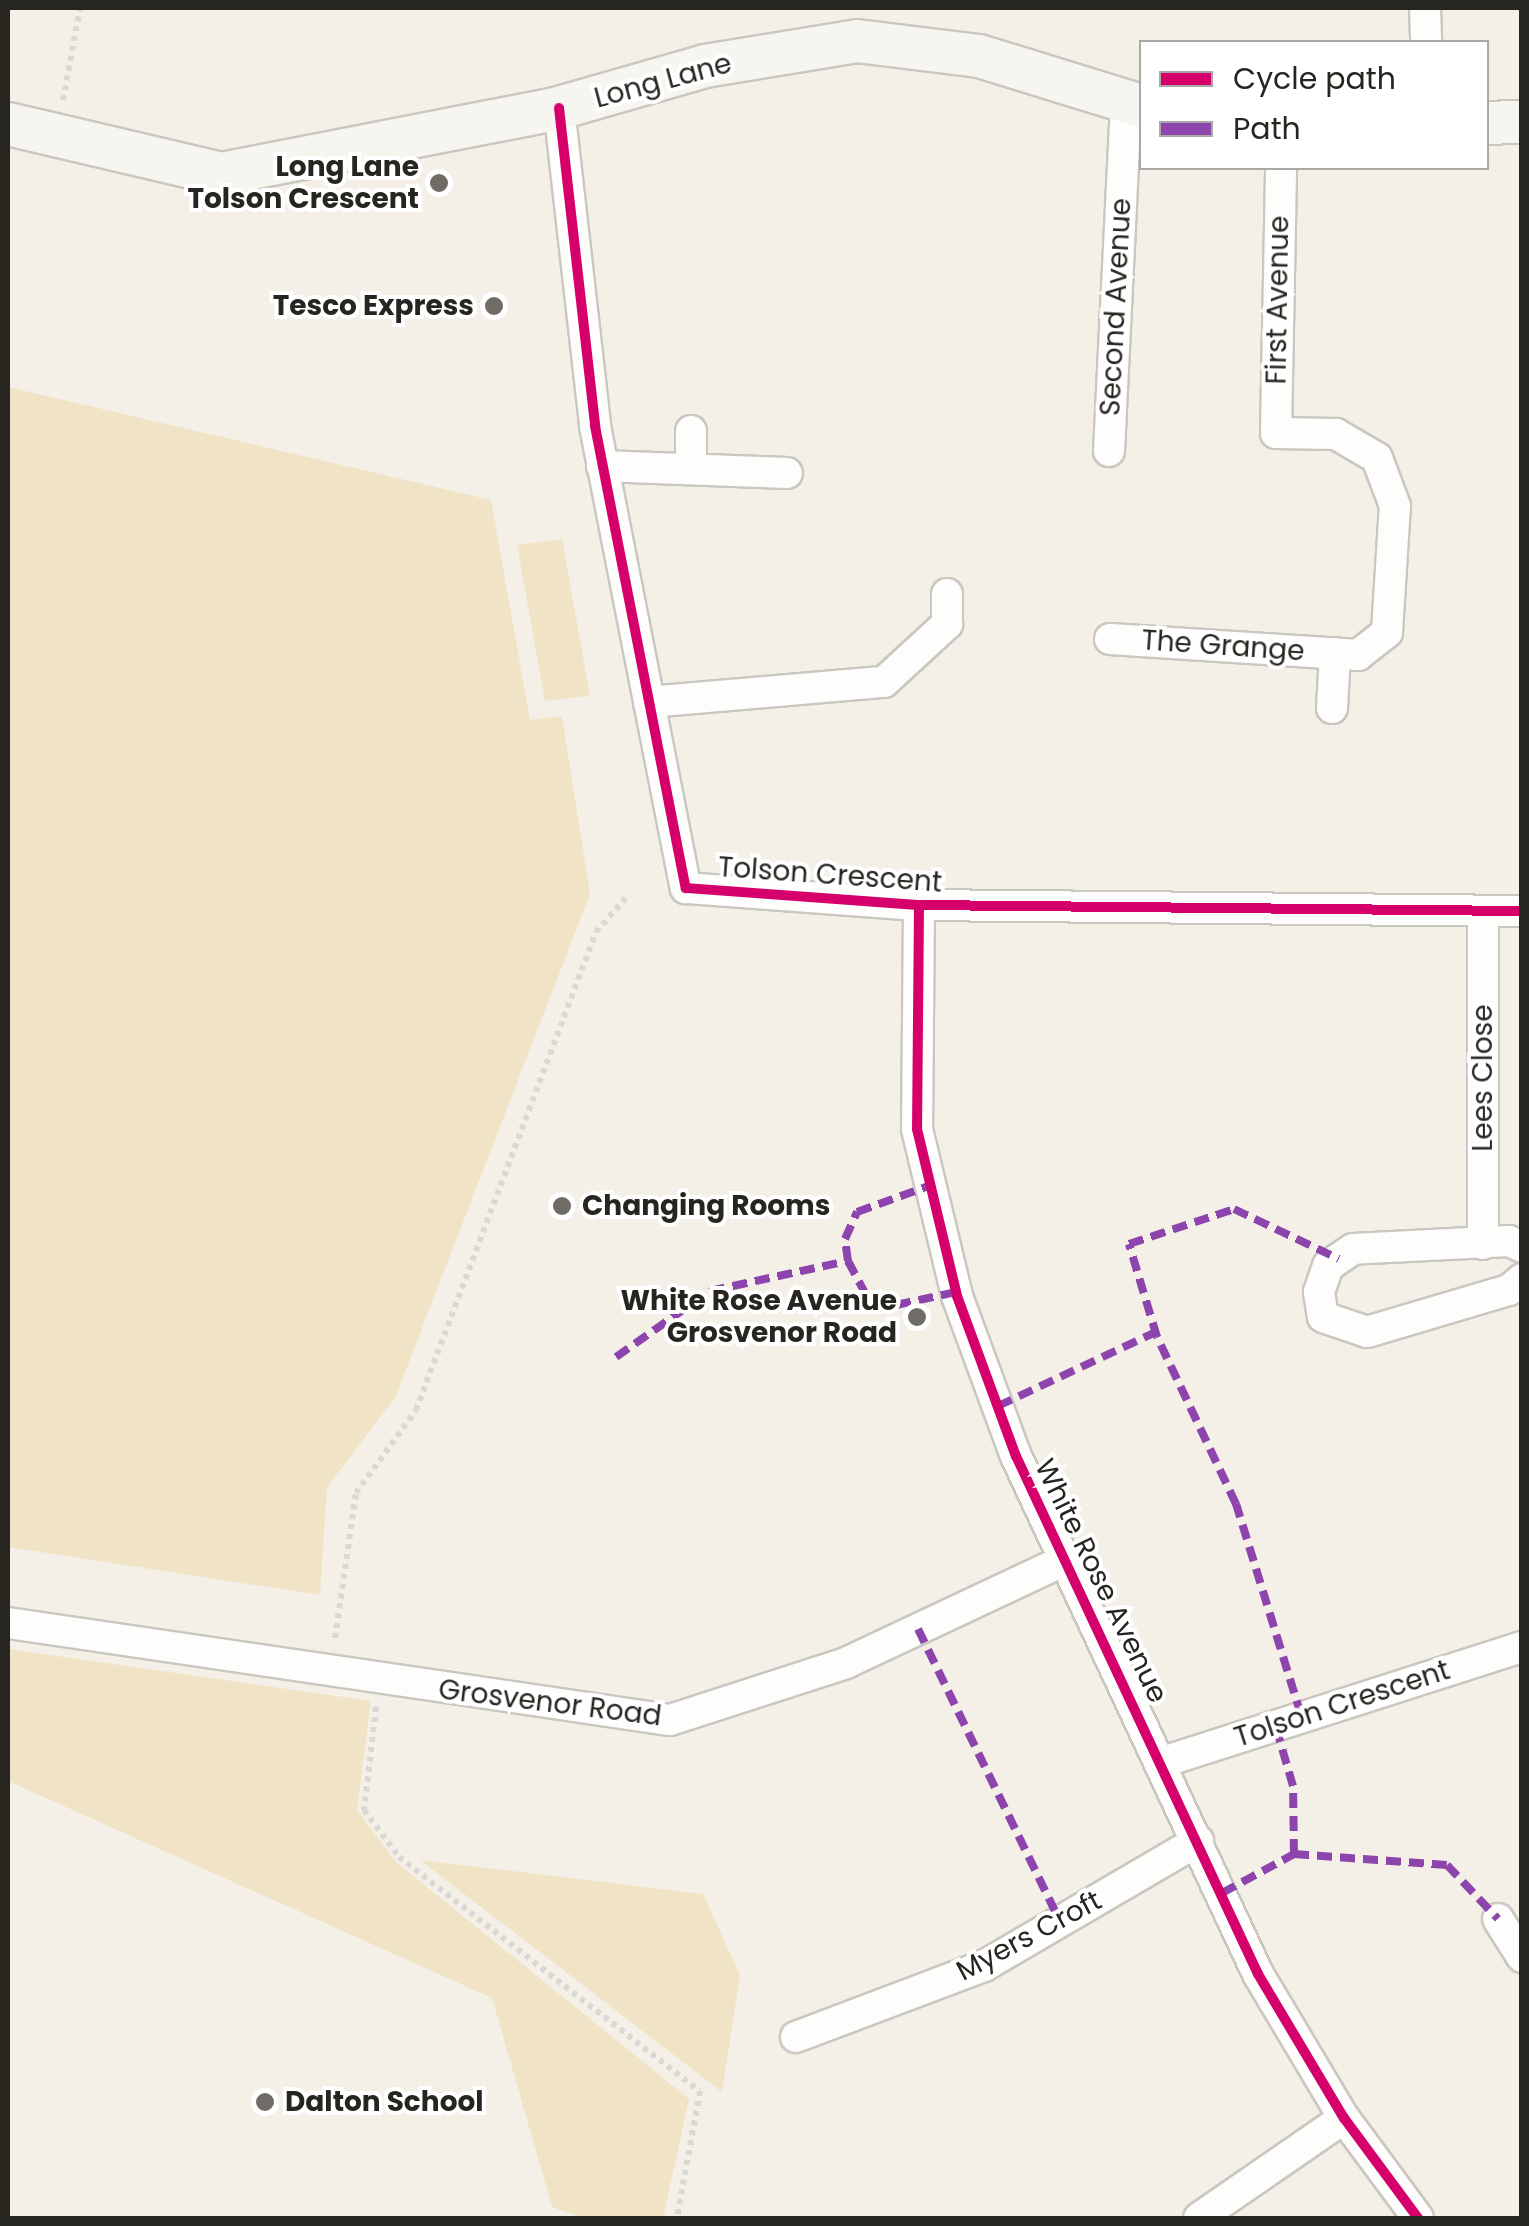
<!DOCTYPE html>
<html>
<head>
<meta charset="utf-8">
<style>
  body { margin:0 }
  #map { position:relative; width:1529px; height:2226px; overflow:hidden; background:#f4f0e8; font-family:Poppins,sans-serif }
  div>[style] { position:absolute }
  .green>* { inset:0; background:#f0e3c6 }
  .path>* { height:6px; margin-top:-3px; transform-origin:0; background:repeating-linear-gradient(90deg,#d9d8d6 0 5px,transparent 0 10px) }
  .roads { filter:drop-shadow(2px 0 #cac7c0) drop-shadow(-2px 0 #cac7c0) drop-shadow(0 2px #cac7c0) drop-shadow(0 -2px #cac7c0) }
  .street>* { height:30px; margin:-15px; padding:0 15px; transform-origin:15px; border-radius:15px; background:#fdfdfc }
  .secondary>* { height:42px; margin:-21px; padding:0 21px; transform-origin:21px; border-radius:21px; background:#f7f5f0 }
  .quiet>* { height:8px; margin-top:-4px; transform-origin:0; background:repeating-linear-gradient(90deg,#8e44ad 0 15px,transparent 0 23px) }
  .cycleway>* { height:10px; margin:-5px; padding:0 5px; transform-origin:5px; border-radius:5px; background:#d6006c }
  .dots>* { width:28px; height:28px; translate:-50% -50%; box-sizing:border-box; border:5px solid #fff; border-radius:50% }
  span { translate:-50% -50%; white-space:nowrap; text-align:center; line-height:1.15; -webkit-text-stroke:8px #fff; paint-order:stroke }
  .street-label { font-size:28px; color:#272520 }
  .poi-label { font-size:28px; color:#272520; font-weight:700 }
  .right { translate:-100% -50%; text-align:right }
  .left { translate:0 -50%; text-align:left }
  .frame { position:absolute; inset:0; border:10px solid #272520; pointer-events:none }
  .legend { position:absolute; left:1139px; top:40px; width:350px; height:130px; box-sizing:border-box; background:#fff; border:2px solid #a9a8a6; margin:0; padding:12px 18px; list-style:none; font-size:30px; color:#272520 }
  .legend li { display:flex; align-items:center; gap:20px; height:50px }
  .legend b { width:50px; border:2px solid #a9a8a6 }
</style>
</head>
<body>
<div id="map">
  <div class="green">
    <i style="clip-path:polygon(8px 387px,491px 500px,530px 720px,562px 716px,590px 894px,395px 1398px,327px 1487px,320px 1595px,8px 1547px)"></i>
    <i style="clip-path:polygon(562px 539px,590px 696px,545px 701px,517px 545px)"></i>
    <i style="clip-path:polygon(8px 1649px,371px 1701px,357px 1810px,396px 1862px,689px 2099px,663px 2218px,584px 2218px,552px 2207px,492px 1998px,8px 1781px)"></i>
    <i style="clip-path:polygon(420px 1860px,703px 1894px,740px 1975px,722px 2092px)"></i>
  </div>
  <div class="path">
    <i style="left:63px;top:100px;width:94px;rotate:-79.5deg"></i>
    <i style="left:335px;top:1638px;width:147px;rotate:-81.8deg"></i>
    <i style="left:356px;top:1493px;width:102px;rotate:-54.1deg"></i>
    <i style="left:416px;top:1410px;width:511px;rotate:-69.37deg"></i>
    <i style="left:596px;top:932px;width:50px;rotate:-49deg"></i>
    <i style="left:376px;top:1707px;width:104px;rotate:96.6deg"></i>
    <i style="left:364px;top:1810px;width:59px;rotate:53.3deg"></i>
    <i style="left:399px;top:1857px;width:381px;rotate:37.9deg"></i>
    <i style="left:700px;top:2091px;width:129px;rotate:100.3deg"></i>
  </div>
  <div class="roads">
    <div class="street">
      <i style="left:1425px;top:8px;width:34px;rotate:88deg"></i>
      <i style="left:559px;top:108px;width:320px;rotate:83.5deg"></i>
      <i style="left:595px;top:426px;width:471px;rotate:78.9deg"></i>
      <i style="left:686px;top:888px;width:234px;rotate:4.2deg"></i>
      <i style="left:919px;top:905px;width:603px;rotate:0.57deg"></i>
      <i style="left:1109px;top:451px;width:348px;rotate:-87.2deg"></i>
      <i style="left:602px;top:466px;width:185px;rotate:2.2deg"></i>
      <i style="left:691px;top:466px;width:35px;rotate:-90deg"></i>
      <i style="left:1110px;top:639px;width:249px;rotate:3.7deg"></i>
      <i style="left:1358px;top:655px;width:37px;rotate:-38deg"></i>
      <i style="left:1387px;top:632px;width:126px;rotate:-86.4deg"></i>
      <i style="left:1395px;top:506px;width:51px;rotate:-110.6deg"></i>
      <i style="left:1377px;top:458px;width:48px;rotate:-149.7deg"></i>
      <i style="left:1336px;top:434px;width:60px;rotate:-179deg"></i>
      <i style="left:1276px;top:433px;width:265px;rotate:-88.9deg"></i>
      <i style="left:649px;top:702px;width:236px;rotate:-4.9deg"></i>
      <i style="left:884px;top:682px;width:86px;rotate:-42.6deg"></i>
      <i style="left:947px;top:624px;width:30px;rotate:-90deg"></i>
      <i style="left:1332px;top:708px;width:55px;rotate:-86.9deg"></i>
      <i style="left:919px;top:905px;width:224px;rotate:90.5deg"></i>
      <i style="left:917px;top:1129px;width:172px;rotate:76.5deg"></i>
      <i style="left:957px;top:1296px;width:171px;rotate:69.8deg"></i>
      <i style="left:1016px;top:1456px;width:572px;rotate:64.96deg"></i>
      <i style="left:1258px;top:1974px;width:168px;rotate:59.2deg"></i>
      <i style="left:1344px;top:2118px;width:124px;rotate:53.5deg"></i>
      <i style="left:1483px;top:912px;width:332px;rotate:90deg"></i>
      <i style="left:1522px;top:1247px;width:14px;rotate:-155deg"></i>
      <i style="left:1509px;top:1241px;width:156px;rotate:177.1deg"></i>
      <i style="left:1353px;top:1249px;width:30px;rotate:146deg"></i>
      <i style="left:1328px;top:1266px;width:28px;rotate:109deg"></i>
      <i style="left:1319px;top:1292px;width:25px;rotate:81deg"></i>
      <i style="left:1323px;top:1317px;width:46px;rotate:18.8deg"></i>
      <i style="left:1367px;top:1332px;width:148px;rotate:-16.5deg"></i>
      <i style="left:1509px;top:1290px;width:17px;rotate:-40deg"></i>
      <i style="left:8px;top:1623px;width:669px;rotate:8.34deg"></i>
      <i style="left:670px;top:1720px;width:185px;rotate:-17.9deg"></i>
      <i style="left:846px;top:1663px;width:242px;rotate:-25.2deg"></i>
      <i style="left:1163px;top:1762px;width:377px;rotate:-17.8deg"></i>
      <i style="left:1498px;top:1919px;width:45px;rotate:57.7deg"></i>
      <i style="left:796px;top:2037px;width:201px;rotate:-20.7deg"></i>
      <i style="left:984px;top:1966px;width:248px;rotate:-30.3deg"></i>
      <i style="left:1199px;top:2218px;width:176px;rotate:-34.6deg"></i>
    </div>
    <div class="secondary">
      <i style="left:1486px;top:123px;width:36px;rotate:-2deg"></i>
      <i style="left:8px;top:124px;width:219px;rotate:13.2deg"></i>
      <i style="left:221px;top:174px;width:344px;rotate:-11deg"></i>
      <i style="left:559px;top:108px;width:152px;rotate:-16deg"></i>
      <i style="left:705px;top:66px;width:154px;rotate:-9.3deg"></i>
      <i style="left:857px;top:41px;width:123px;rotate:7deg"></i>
      <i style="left:979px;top:56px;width:170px;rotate:17.1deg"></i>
    </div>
  </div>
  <div class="quiet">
    <i style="left:848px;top:1261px;width:40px;rotate:62deg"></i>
    <i style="left:867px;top:1296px;width:30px;rotate:17deg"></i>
    <i style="left:896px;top:1305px;width:61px;rotate:-12.2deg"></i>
    <i style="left:616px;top:1357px;width:115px;rotate:-35.1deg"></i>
    <i style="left:710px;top:1291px;width:141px;rotate:-12.3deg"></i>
    <i style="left:848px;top:1261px;width:22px;rotate:-98deg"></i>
    <i style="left:845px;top:1239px;width:30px;rotate:-66deg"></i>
    <i style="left:857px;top:1212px;width:79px;rotate:-20deg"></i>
    <i style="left:998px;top:1406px;width:174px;rotate:-25.1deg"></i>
    <i style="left:918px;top:1629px;width:326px;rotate:64.1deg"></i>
    <i style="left:1301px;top:1715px;width:221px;rotate:-107.1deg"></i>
    <i style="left:1236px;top:1504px;width:185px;rotate:-115.3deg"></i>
    <i style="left:1157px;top:1337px;width:97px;rotate:-106.8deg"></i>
    <i style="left:1129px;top:1244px;width:111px;rotate:-18.4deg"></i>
    <i style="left:1234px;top:1209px;width:116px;rotate:25.5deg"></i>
    <i style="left:1294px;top:1854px;width:153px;rotate:4.1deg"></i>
    <i style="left:1447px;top:1865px;width:74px;rotate:46.6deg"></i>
    <i style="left:1222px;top:1893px;width:82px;rotate:-28.4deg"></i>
    <i style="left:1294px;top:1854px;width:68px;rotate:-90.8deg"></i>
    <i style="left:1293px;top:1786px;width:65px;rotate:-106.2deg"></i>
  </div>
  <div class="cycleway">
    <i style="left:559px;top:108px;width:320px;rotate:83.5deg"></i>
    <i style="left:595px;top:426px;width:471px;rotate:78.9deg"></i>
    <i style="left:686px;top:888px;width:234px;rotate:4.2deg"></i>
    <i style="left:919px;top:905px;width:603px;rotate:0.57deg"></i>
    <i style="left:919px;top:905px;width:224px;rotate:90.5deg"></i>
    <i style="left:917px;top:1129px;width:172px;rotate:76.5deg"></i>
    <i style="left:957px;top:1296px;width:171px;rotate:69.8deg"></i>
    <i style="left:1016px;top:1456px;width:572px;rotate:64.96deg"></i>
    <i style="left:1258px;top:1974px;width:168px;rotate:59.2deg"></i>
    <i style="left:1344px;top:2118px;width:124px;rotate:53.5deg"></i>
  </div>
  <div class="dots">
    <i style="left:439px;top:183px;background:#6f6c66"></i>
    <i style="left:494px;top:306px;background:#6f6c66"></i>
    <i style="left:562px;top:1206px;background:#6f6c66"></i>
    <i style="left:917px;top:1317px;background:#6f6c66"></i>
    <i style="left:265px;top:2102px;background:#6f6c66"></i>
  </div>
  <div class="street-label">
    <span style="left:663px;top:81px;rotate:-15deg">Long Lane</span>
    <span style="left:1278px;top:300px;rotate:-89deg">First Avenue</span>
    <span style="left:1116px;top:307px;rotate:-87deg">Second Avenue</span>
    <span style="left:1223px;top:646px;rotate:4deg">The Grange</span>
    <span style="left:830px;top:875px;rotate:4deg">Tolson Crescent</span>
    <span style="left:1483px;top:1078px;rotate:-90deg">Lees Close</span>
    <span style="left:1101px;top:1581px;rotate:64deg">White Rose Avenue</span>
    <span style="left:550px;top:1703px;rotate:7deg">Grosvenor Road</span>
    <span style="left:1342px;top:1704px;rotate:-18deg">Tolson Crescent</span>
    <span style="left:1029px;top:1936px;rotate:-28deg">Myers Croft</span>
  </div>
  <div class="poi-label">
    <span class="right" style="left:419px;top:183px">Long Lane<br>Tolson Crescent</span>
    <span class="right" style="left:474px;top:306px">Tesco Express</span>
    <span class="left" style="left:582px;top:1206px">Changing Rooms</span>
    <span class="right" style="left:897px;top:1317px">White Rose Avenue<br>Grosvenor Road</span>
    <span class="left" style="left:285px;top:2102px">Dalton School</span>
  </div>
  <div class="frame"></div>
  <ul class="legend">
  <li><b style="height:12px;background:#d6006c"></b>Cycle path</li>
  <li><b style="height:12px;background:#8e44ad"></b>Path</li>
  </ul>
</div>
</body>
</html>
